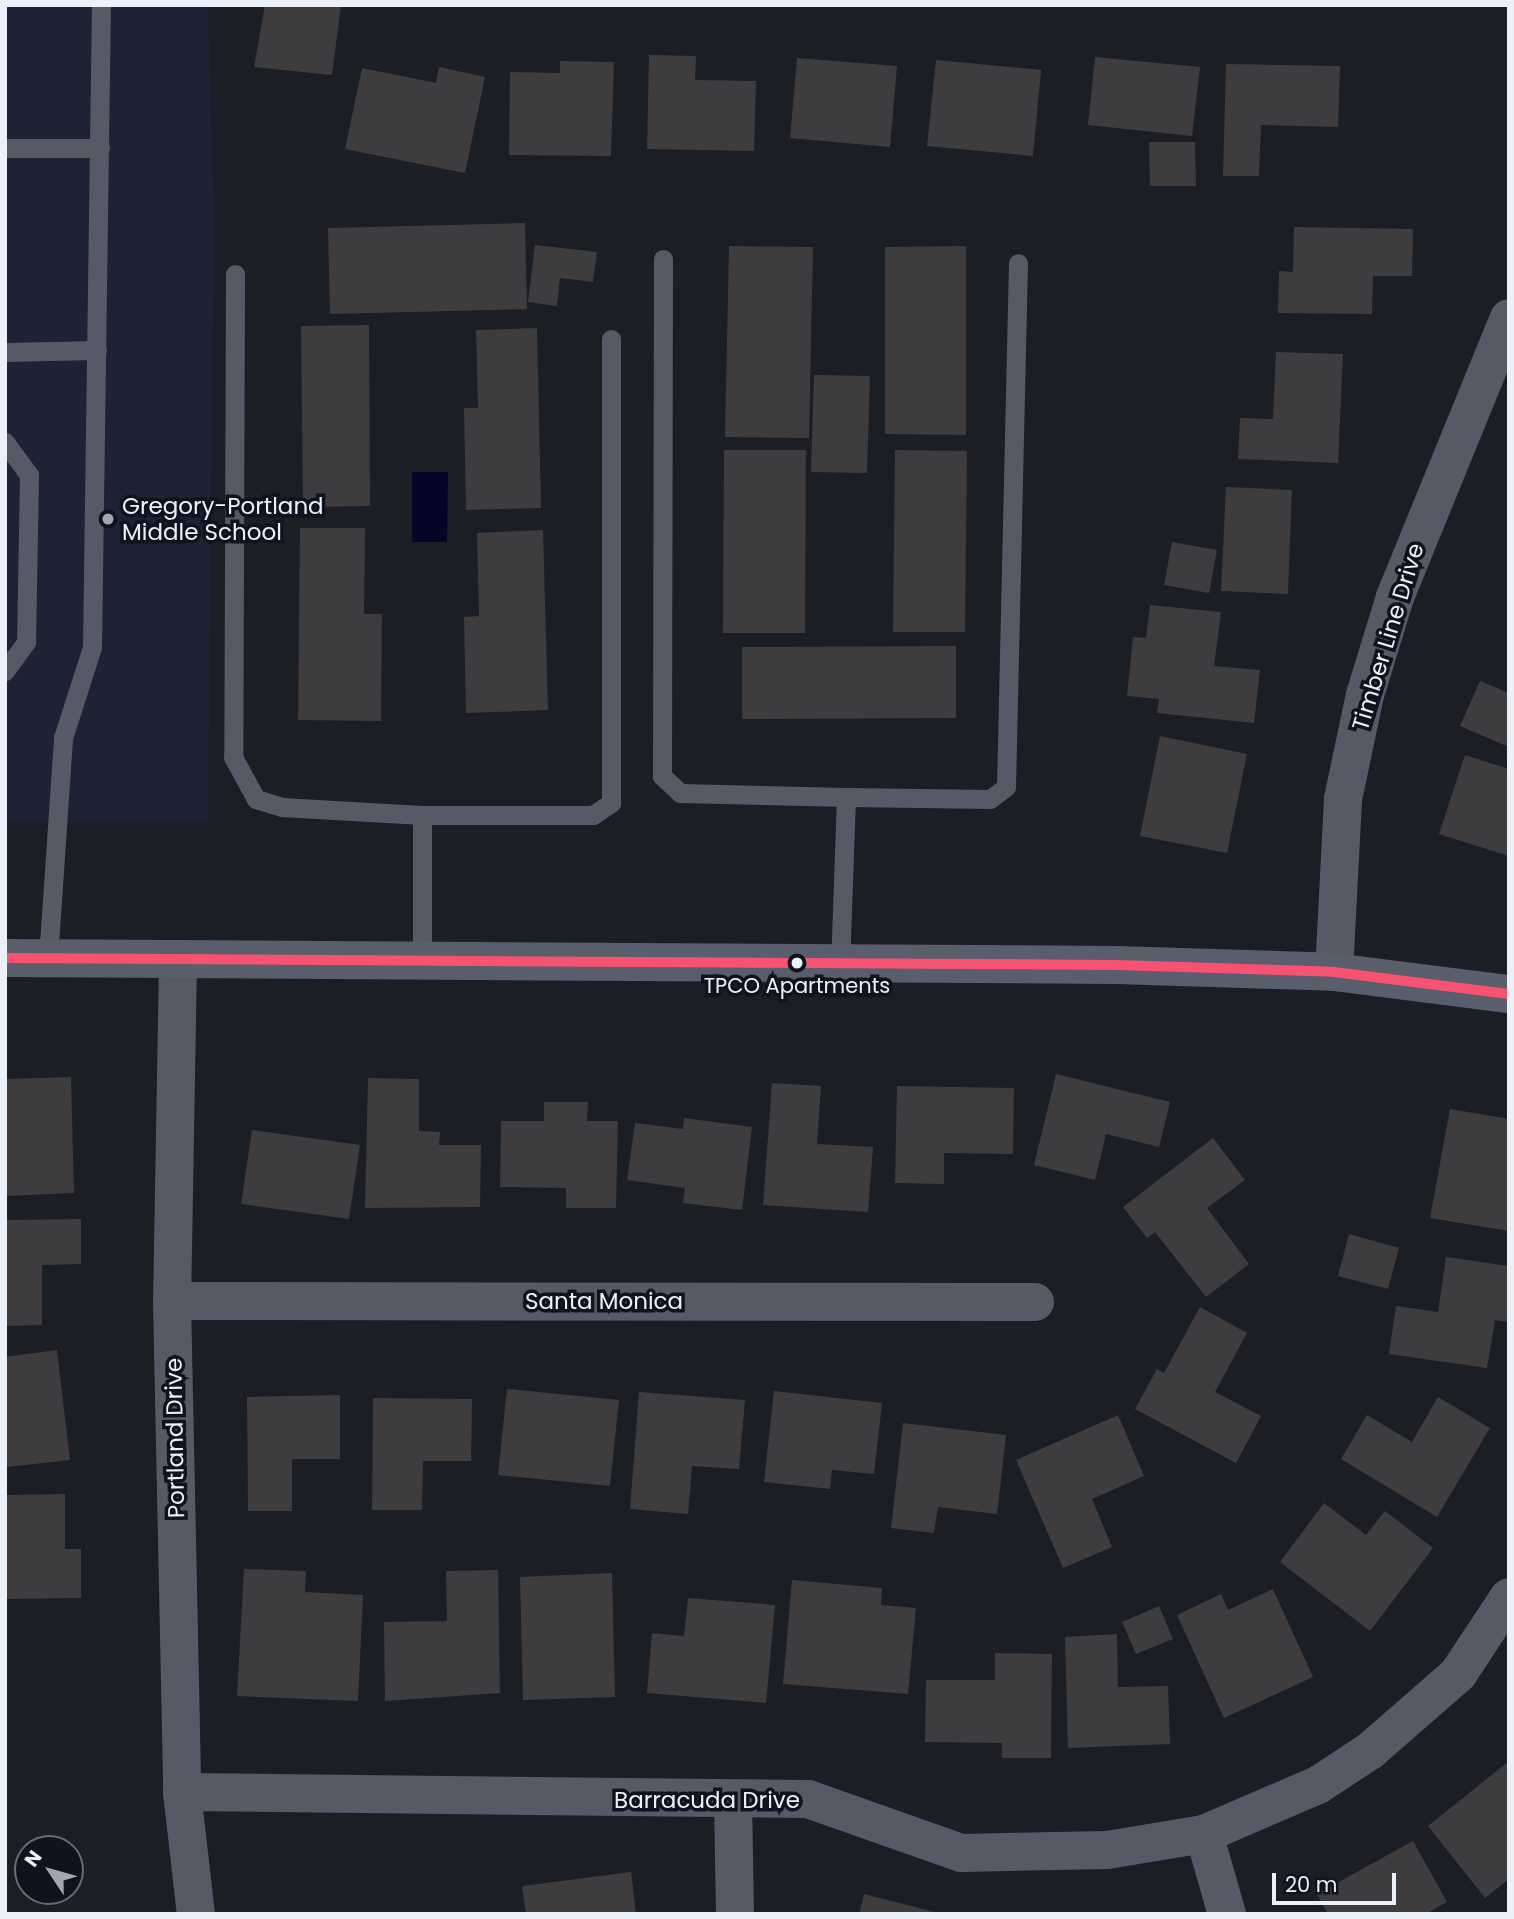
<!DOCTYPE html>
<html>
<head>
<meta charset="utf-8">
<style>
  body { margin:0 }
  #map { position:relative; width:1514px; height:1919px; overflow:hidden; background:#1c1e26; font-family:Poppins,sans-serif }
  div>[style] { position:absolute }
  .built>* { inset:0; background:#1d2335 }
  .water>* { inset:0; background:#040527 }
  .building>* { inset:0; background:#3e3c3f }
  .lane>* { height:19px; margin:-9.5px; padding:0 9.5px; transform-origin:9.5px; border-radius:9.5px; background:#575a66 }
  .street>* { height:38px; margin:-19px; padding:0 19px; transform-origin:19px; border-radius:19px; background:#575a66 }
  .secondary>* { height:38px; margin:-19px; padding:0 19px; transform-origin:19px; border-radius:19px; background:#585e6c }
  .bus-1>* { height:10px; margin:-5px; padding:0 5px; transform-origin:5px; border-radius:5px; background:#f65372 }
  .dots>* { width:19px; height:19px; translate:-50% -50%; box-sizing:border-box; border:4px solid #0f1320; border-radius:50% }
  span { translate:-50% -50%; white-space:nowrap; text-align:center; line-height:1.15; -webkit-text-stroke:7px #0f1320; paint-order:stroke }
  .bus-label { font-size:21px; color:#ecf0f9 }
  .poi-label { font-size:23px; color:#ecf0f9 }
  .left { translate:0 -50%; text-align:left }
  .street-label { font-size:23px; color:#ecf0f9 }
  .frame { position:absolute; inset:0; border:7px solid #ecf0f9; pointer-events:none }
  .north { position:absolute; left:14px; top:1835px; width:70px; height:70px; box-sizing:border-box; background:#0f1320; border:2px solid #676b77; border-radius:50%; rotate:306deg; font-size:19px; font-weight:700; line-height:28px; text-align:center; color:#ecf0f9 }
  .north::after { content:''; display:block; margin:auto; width:24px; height:32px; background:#a3a6af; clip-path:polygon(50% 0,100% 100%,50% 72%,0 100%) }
  .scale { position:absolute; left:1272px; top:1873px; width:124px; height:32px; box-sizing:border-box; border:4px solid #ecf0f9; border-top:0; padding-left:9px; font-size:21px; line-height:24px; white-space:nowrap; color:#ecf0f9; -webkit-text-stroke:5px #0f1320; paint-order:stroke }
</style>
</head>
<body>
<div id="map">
  <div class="built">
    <i style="clip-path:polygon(5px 5px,208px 5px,214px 216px,208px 823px,5px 823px)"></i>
  </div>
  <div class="water">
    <i style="clip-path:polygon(412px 472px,448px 472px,447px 542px,412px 542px)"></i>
  </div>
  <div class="building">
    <i style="clip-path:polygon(265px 5px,341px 5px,332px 75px,254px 67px)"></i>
    <i style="clip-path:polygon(649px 55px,696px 56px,695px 80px,756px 81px,754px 151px,647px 149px)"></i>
    <i style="clip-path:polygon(1095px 57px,1200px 67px,1192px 136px,1088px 125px)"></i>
    <i style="clip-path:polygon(797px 58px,897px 66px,890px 147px,790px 138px)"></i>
    <i style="clip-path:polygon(936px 60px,1041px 70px,1033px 156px,927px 146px)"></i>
    <i style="clip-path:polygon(560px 61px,614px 62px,611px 156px,509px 155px,510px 72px,560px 73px)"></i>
    <i style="clip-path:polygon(1226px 64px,1340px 66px,1338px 127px,1261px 125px,1259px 176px,1223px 176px)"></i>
    <i style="clip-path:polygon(439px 67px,485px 77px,465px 173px,345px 149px,362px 68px,436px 83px)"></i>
    <i style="clip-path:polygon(1149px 142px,1195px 142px,1196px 186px,1150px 186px)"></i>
    <i style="clip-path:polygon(525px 223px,527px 309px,330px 314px,328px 228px)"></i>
    <i style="clip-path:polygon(1294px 227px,1413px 229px,1412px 276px,1373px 276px,1372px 314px,1278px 313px,1279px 271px,1293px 272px)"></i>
    <i style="clip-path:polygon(535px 245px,597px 252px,593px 282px,560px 278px,557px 306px,528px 302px)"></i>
    <i style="clip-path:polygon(729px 246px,813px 247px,809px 438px,725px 437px)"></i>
    <i style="clip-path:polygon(966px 246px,966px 435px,885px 434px,885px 247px)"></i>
    <i style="clip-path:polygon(369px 325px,370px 506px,303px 507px,301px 326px)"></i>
    <i style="clip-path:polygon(537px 328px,541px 508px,466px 510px,464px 408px,478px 408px,476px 330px)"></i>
    <i style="clip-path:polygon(1276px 352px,1343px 354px,1338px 463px,1238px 459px,1240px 418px,1273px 419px)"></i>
    <i style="clip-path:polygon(814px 375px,870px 376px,867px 473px,811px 472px)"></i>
    <i style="clip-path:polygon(724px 450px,806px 450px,805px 633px,723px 633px)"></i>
    <i style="clip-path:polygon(895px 450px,967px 451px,965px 632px,893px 632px)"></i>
    <i style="clip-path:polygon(1226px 487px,1292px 490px,1288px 594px,1221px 591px)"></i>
    <i style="clip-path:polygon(300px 528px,365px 528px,364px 614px,382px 614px,381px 721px,298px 720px)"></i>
    <i style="clip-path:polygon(543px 530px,548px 710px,466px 713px,464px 617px,479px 616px,477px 533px)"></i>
    <i style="clip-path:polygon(1172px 542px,1217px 550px,1209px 593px,1164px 585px)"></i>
    <i style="clip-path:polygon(1150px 605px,1221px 612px,1214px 666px,1260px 670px,1254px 723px,1157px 713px,1159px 699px,1127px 696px,1133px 637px,1146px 638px)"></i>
    <i style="clip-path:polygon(956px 646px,956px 718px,742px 719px,742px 647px)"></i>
    <i style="clip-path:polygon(1480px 681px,1509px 693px,1509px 747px,1460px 726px)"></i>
    <i style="clip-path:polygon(1160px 736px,1247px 754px,1227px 853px,1140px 836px)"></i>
    <i style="clip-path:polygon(1465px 755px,1509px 769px,1509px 856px,1439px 834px)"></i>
    <i style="clip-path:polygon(1056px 1074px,1170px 1102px,1159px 1147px,1106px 1134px,1095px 1180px,1034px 1165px)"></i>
    <i style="clip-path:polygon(71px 1077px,74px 1193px,5px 1196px,5px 1079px)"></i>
    <i style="clip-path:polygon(368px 1078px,419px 1079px,419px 1131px,440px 1132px,439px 1145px,481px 1145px,480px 1207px,365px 1208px)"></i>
    <i style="clip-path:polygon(772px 1083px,821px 1086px,817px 1144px,873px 1147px,868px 1212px,763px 1205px)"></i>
    <i style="clip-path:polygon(897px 1086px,1014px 1088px,1013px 1154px,944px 1153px,944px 1184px,895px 1183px)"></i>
    <i style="clip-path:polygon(544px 1102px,588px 1102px,587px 1121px,618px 1121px,616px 1208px,566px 1208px,566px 1188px,500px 1187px,501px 1121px,544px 1121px)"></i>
    <i style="clip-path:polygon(1450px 1109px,1509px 1119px,1509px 1231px,1430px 1218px)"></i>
    <i style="clip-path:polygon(684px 1118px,752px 1127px,742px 1210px,683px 1203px,685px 1188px,627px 1180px,635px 1123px,683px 1129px)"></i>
    <i style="clip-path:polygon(252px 1130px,360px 1145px,349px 1219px,241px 1204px)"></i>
    <i style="clip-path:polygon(1213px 1138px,1245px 1180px,1207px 1208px,1249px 1264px,1206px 1297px,1155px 1232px,1147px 1238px,1123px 1207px)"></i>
    <i style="clip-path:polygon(81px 1219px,81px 1264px,42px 1265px,42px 1325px,5px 1326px,5px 1220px)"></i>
    <i style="clip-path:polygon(1349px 1234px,1399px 1248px,1388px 1289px,1338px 1276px)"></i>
    <i style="clip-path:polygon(1446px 1257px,1509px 1266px,1509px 1322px,1495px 1320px,1487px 1368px,1389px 1354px,1396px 1306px,1438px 1312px)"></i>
    <i style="clip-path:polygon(1200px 1307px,1247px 1333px,1215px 1392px,1261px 1416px,1236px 1463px,1135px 1409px,1157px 1369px,1164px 1373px)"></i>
    <i style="clip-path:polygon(57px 1350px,70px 1460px,7px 1467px,5px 1357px)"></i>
    <i style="clip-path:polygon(507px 1389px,619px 1400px,610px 1486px,498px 1475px)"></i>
    <i style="clip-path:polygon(774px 1391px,882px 1403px,874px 1474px,832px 1470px,830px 1489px,764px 1482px)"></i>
    <i style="clip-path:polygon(639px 1392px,745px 1400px,739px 1469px,692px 1466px,688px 1514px,630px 1509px)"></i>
    <i style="clip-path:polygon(340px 1395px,340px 1459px,292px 1459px,292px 1511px,248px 1511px,247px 1397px)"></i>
    <i style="clip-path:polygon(1438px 1397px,1490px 1428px,1437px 1517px,1341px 1459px,1367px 1415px,1412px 1442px)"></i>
    <i style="clip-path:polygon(373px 1398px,472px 1399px,471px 1461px,423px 1461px,422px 1510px,372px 1510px)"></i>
    <i style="clip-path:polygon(1118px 1415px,1144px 1476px,1092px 1499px,1112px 1547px,1063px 1568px,1016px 1460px)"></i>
    <i style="clip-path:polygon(903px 1423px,1006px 1435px,997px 1514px,938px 1507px,934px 1533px,891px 1528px)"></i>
    <i style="clip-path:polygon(65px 1494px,65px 1549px,81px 1549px,81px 1598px,5px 1599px,5px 1495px)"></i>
    <i style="clip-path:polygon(1324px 1503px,1366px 1535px,1385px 1511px,1433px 1548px,1370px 1631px,1280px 1562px)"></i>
    <i style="clip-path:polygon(244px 1569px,306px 1571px,305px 1592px,363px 1595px,358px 1701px,237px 1696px)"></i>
    <i style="clip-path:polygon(498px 1570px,500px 1693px,385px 1701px,384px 1622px,447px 1621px,446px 1571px)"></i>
    <i style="clip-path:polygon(612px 1573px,615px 1697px,523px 1700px,520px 1577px)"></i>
    <i style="clip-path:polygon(792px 1580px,882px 1588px,881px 1605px,916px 1608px,908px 1694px,783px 1684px)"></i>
    <i style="clip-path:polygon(1273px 1589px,1313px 1677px,1224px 1718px,1177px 1615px,1221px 1594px,1228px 1610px)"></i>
    <i style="clip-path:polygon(688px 1598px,775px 1605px,766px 1703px,647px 1693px,652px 1633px,684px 1636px)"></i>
    <i style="clip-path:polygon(1159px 1606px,1173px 1639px,1136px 1654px,1122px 1622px)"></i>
    <i style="clip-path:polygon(1117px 1634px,1118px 1687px,1168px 1686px,1170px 1744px,1068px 1748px,1065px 1637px)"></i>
    <i style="clip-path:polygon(995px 1653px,1052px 1654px,1051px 1758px,1002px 1758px,1002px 1743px,925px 1742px,926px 1680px,995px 1680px)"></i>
    <i style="clip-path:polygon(1509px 1761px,1509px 1879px,1485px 1898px,1428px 1826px)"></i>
    <i style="clip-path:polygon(1413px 1841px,1447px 1902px,1426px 1914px,1328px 1914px,1317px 1894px)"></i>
    <i style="clip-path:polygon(631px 1872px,636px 1914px,526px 1914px,522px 1886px)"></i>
    <i style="clip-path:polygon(864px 1894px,938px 1913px,938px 1914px,859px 1914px)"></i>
  </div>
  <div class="lane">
    <i style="left:5px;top:148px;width:95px"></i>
    <i style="left:663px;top:259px;width:517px;rotate:90.11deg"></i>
    <i style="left:662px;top:776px;width:25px;rotate:43deg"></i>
    <i style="left:680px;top:793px;width:166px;rotate:1.4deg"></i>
    <i style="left:235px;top:274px;width:483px;rotate:90.2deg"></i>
    <i style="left:233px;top:757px;width:48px;rotate:61.3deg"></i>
    <i style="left:256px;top:799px;width:27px;rotate:17deg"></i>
    <i style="left:282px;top:807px;width:140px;rotate:3.3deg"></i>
    <i style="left:422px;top:815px;width:142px;rotate:90deg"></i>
    <i style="left:5px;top:352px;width:92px;rotate:-1.2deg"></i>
    <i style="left:5px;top:442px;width:41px;rotate:54deg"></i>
    <i style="left:29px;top:475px;width:167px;rotate:91deg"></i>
    <i style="left:26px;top:642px;width:36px;rotate:126deg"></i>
    <i style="left:422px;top:815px;width:171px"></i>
    <i style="left:593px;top:815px;width:22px;rotate:-34deg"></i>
    <i style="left:611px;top:803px;width:464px;rotate:-90deg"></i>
    <i style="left:48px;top:959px;width:222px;rotate:-86.1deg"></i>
    <i style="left:63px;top:738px;width:96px;rotate:-72.3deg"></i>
    <i style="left:92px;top:647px;width:642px;rotate:-89.2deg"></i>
    <i style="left:840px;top:968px;width:171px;rotate:-88deg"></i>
    <i style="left:846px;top:797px;width:144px;rotate:0.8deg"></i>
    <i style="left:990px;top:799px;width:20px;rotate:-37deg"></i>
    <i style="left:1006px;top:787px;width:524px;rotate:-88.69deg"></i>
  </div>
  <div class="street">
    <i style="left:178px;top:962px;width:339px;rotate:91deg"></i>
    <i style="left:172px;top:1301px;width:491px;rotate:88.8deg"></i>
    <i style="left:182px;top:1792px;width:123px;rotate:83.5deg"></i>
    <i style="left:1334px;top:972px;width:173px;rotate:-87deg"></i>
    <i style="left:1343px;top:799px;width:106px;rotate:-78.1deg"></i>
    <i style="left:1365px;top:695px;width:102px;rotate:-73deg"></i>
    <i style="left:1395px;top:597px;width:301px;rotate:-67.8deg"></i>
    <i style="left:172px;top:1301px;width:863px;rotate:0.07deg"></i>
    <i style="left:182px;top:1792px;width:626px;rotate:0.64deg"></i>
    <i style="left:808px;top:1799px;width:162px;rotate:19.4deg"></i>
    <i style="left:961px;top:1853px;width:146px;rotate:-1.2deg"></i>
    <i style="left:1107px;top:1850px;width:98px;rotate:-9.4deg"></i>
    <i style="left:1204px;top:1834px;width:124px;rotate:-23.3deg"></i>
    <i style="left:1318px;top:1785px;width:64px;rotate:-33.4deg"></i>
    <i style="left:1371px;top:1750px;width:116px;rotate:-41.1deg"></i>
    <i style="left:1458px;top:1674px;width:92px;rotate:-56.5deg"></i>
    <i style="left:733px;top:1800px;width:114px;rotate:89deg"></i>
    <i style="left:1204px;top:1834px;width:83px;rotate:74deg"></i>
  </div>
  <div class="secondary">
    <i style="left:5px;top:958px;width:1112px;rotate:0.36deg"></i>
    <i style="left:1117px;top:965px;width:217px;rotate:1.8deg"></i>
    <i style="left:1334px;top:972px;width:176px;rotate:7.2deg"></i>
  </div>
  <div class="bus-1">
    <i style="left:5px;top:958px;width:1112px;rotate:0.36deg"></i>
    <i style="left:1117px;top:965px;width:217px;rotate:1.8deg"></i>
    <i style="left:1334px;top:972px;width:176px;rotate:7.2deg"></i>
  </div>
  <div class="dots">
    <i style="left:108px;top:519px;background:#a3a6af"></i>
    <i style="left:797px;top:963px;background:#ecf0f9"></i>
  </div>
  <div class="bus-label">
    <span style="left:797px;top:986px">TPCO Apartments</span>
  </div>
  <div class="poi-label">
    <span class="left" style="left:122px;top:519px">Gregory-Portland<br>Middle School</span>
  </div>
  <div class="street-label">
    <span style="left:1388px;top:637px;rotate:-73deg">Timber Line Drive</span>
    <span style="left:604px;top:1301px">Santa Monica</span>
    <span style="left:175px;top:1438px;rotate:-91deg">Portland Drive</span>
    <span style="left:707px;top:1800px">Barracuda Drive</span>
  </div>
  <div class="frame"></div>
  <div class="north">N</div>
  <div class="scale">20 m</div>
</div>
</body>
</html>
